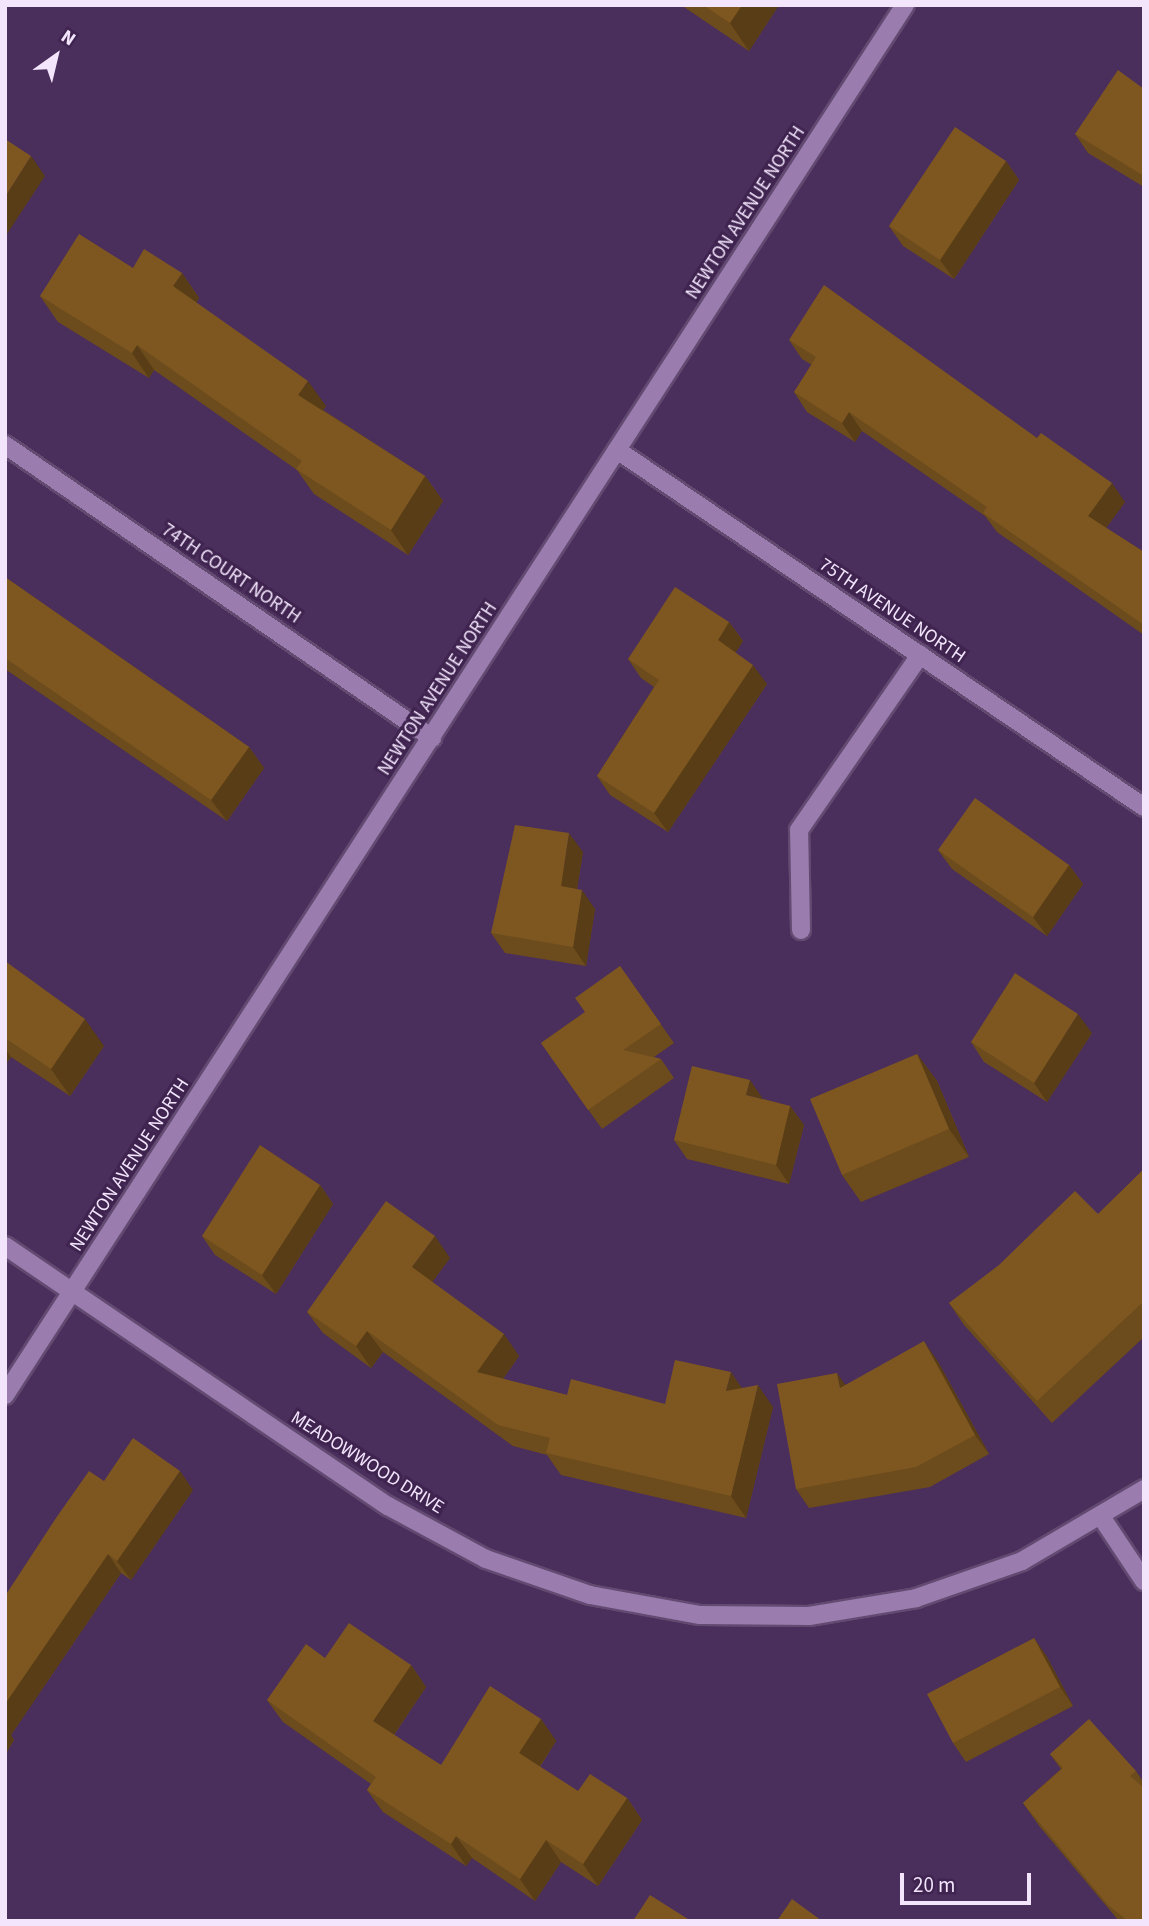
<!DOCTYPE html>
<html>
<head>
<meta charset="utf-8">
<style>
  body { margin:0 }
  #map { position:relative; width:1149px; height:1926px; overflow:hidden; background:#4a2e5c; font-family:"Source Sans 3",sans-serif }
  div>[style] { position:absolute }
  .roads { filter:drop-shadow(2px 0 #624a71) drop-shadow(-2px 0 #624a71) drop-shadow(0 2px #624a71) drop-shadow(0 -2px #624a71) }
  .minor>* { height:18px; margin:-9px; padding:0 9px; transform-origin:9px; border-radius:9px; background:#9b7caf }
  .wall>* { inset:0; background:#6c4b1c }
  .shaded-wall>* { inset:0; background:#583d16 }
  .building>* { inset:0; background:#7e5720 }
  span { translate:-50% -50%; white-space:nowrap; text-align:center; line-height:1.15; -webkit-text-stroke:6px #402450; paint-order:stroke }
  .street-label { font-size:19px; color:#f2e5fc }
  .frame { position:absolute; inset:0; border:7px solid #f2e5fc; pointer-events:none }
  .north { position:absolute; left:21px; top:21px; width:70px; height:70px; -webkit-text-stroke:5px #402450; paint-order:stroke; rotate:34deg; font-size:19px; font-weight:700; line-height:28px; text-align:center; color:#f2e5fc }
  .north::after { content:''; display:block; margin:auto; width:24px; height:32px; background:#f2e5fc; clip-path:polygon(50% 0,100% 100%,50% 72%,0 100%) }
  .scale { position:absolute; left:900px; top:1873px; width:131px; height:32px; box-sizing:border-box; border:4px solid #f2e5fc; border-top:0; padding-left:9px; font-size:21px; line-height:24px; white-space:nowrap; color:#f2e5fc; -webkit-text-stroke:5px #402450; paint-order:stroke }
</style>
</head>
<body>
<div id="map">
  <div class="roads">
    <div class="minor">
      <i style="left:5px;top:445px;width:518px;rotate:34.46deg"></i>
      <i style="left:617px;top:450px;width:637px;rotate:34.11deg"></i>
      <i style="left:801px;top:930px;width:100px;rotate:-91.1deg"></i>
      <i style="left:799px;top:830px;width:213px;rotate:-55.3deg"></i>
      <i style="left:5px;top:1246px;width:463px;rotate:34.2deg"></i>
      <i style="left:388px;top:1506px;width:111px;rotate:28.4deg"></i>
      <i style="left:486px;top:1559px;width:110px;rotate:19.1deg"></i>
      <i style="left:590px;top:1595px;width:112px;rotate:10.3deg"></i>
      <i style="left:700px;top:1615px;width:109px;rotate:0.5deg"></i>
      <i style="left:809px;top:1616px;width:109px;rotate:-9.5deg"></i>
      <i style="left:916px;top:1598px;width:112px;rotate:-19.2deg"></i>
      <i style="left:1022px;top:1561px;width:142px;rotate:-30.5deg"></i>
      <i style="left:5px;top:1395px;width:1656px;rotate:-57.08deg"></i>
      <i style="left:1102px;top:1518px;width:76px;rotate:56.3deg"></i>
    </div>
  </div>
  <div class="wall">
    <i style="clip-path:polygon(681px 5px,779px 5px,749px 51px)"></i>
    <i style="clip-path:polygon(1144px 89px,1144px 187px,1088px 153px,1075px 134px)"></i>
    <i style="clip-path:polygon(1006px 161px,1019px 180px,954px 279px,903px 246px,889px 226px)"></i>
    <i style="clip-path:polygon(133px 268px,182px 273px,199px 298px,196px 303px,326px 406px,323px 410px,425px 476px,443px 501px,408px 555px,314px 494px,297px 470px,154px 370px,149px 378px,58px 322px,40px 296px)"></i>
    <i style="clip-path:polygon(789px 340px,1125px 502px,1106px 528px,1144px 552px,1144px 635px,997px 532px,985px 516px,862px 431px,855px 442px,807px 412px,794px 392px,812px 365px,802px 359px)"></i>
    <i style="clip-path:polygon(5px 577px,249px 747px,264px 768px,227px 821px,5px 669px)"></i>
    <i style="clip-path:polygon(729px 622px,743px 641px,735px 653px,767px 684px,668px 832px,610px 795px,597px 776px,654px 687px,641px 678px,628px 659px)"></i>
    <i style="clip-path:polygon(938px 850px,1069px 865px,1083px 884px,1047px 936px,952px 869px)"></i>
    <i style="clip-path:polygon(583px 852px,577px 889px,595px 909px,586px 966px,505px 953px,491px 933px)"></i>
    <i style="clip-path:polygon(5px 961px,104px 1046px,70px 1096px,11px 1057px,5px 1065px)"></i>
    <i style="clip-path:polygon(620px 966px,674px 1043px,654px 1057px,661px 1059px,674px 1078px,602px 1129px,541px 1043px,585px 1012px)"></i>
    <i style="clip-path:polygon(1092px 1033px,1047px 1102px,984px 1062px,971px 1042px)"></i>
    <i style="clip-path:polygon(917px 1054px,937px 1081px,969px 1157px,861px 1202px,842px 1175px)"></i>
    <i style="clip-path:polygon(763px 1099px,790px 1106px,804px 1125px,789px 1184px,687px 1159px,674px 1140px)"></i>
    <i style="clip-path:polygon(1144px 1169px,1144px 1337px,1052px 1423px,964px 1325px,949px 1303px,1098px 1214px)"></i>
    <i style="clip-path:polygon(320px 1185px,333px 1204px,276px 1294px,215px 1255px,202px 1236px)"></i>
    <i style="clip-path:polygon(450px 1258px,432px 1282px,519px 1356px,503px 1379px,567px 1395px,665px 1404px,742px 1388px,773px 1407px,746px 1518px,561px 1475px,547px 1455px,513px 1446px,383px 1352px,371px 1368px,323px 1333px,307px 1312px)"></i>
    <i style="clip-path:polygon(937px 1360px,989px 1454px,930px 1487px,809px 1508px,796px 1489px,845px 1385px)"></i>
    <i style="clip-path:polygon(193px 1490px,131px 1580px,121px 1573px,11px 1735px,14px 1740px,5px 1755px,5px 1596px)"></i>
    <i style="clip-path:polygon(1034px 1638px,1047px 1657px,1073px 1706px,966px 1762px,953px 1743px)"></i>
    <i style="clip-path:polygon(325px 1658px,411px 1665px,426px 1687px,394px 1735px,441px 1765px,541px 1719px,556px 1741px,540px 1767px,578px 1791px,627px 1798px,642px 1820px,598px 1886px,561px 1862px,535px 1901px,472px 1858px,466px 1866px,383px 1812px,367px 1790px,371px 1784px,283px 1722px,267px 1700px)"></i>
    <i style="clip-path:polygon(1050px 1754px,1136px 1771px,1144px 1783px,1144px 1921px,1119px 1921px,1040px 1827px,1023px 1803px,1061px 1769px)"></i>
  </div>
  <div class="shaded-wall">
    <i style="clip-path:polygon(742px 5px,779px 5px,749px 51px,730px 23px)"></i>
    <i style="clip-path:polygon(31px 156px,45px 176px,5px 237px,5px 197px)"></i>
    <i style="clip-path:polygon(1006px 161px,1019px 180px,954px 279px,940px 260px)"></i>
    <i style="clip-path:polygon(182px 273px,199px 298px,191px 312px,173px 286px)"></i>
    <i style="clip-path:polygon(137px 345px,154px 370px,149px 378px,132px 353px)"></i>
    <i style="clip-path:polygon(308px 381px,326px 406px,316px 420px,298px 395px)"></i>
    <i style="clip-path:polygon(849px 412px,862px 431px,855px 442px,842px 423px)"></i>
    <i style="clip-path:polygon(425px 476px,443px 501px,408px 555px,391px 530px)"></i>
    <i style="clip-path:polygon(1112px 483px,1125px 502px,1101px 535px,1088px 516px)"></i>
    <i style="clip-path:polygon(729px 622px,743px 641px,731px 660px,718px 640px)"></i>
    <i style="clip-path:polygon(753px 665px,767px 684px,668px 832px,654px 813px)"></i>
    <i style="clip-path:polygon(249px 747px,264px 768px,227px 821px,211px 800px)"></i>
    <i style="clip-path:polygon(569px 833px,583px 852px,574px 906px,561px 886px)"></i>
    <i style="clip-path:polygon(1069px 865px,1083px 884px,1047px 936px,1033px 917px)"></i>
    <i style="clip-path:polygon(582px 890px,595px 909px,586px 966px,573px 947px)"></i>
    <i style="clip-path:polygon(1078px 1014px,1092px 1033px,1047px 1102px,1034px 1083px)"></i>
    <i style="clip-path:polygon(85px 1019px,104px 1046px,70px 1096px,51px 1069px)"></i>
    <i style="clip-path:polygon(5px 1048px,11px 1057px,5px 1065px)"></i>
    <i style="clip-path:polygon(917px 1054px,937px 1081px,969px 1157px,949px 1129px)"></i>
    <i style="clip-path:polygon(750px 1080px,763px 1099px,746px 1095px)"></i>
    <i style="clip-path:polygon(790px 1106px,804px 1125px,789px 1184px,776px 1165px)"></i>
    <i style="clip-path:polygon(320px 1185px,333px 1204px,276px 1294px,262px 1275px)"></i>
    <i style="clip-path:polygon(435px 1236px,450px 1258px,427px 1289px,412px 1267px)"></i>
    <i style="clip-path:polygon(367px 1331px,383px 1352px,371px 1368px,356px 1346px)"></i>
    <i style="clip-path:polygon(504px 1334px,519px 1356px,492px 1394px,477px 1372px)"></i>
    <i style="clip-path:polygon(924px 1341px,937px 1360px,989px 1454px,975px 1435px)"></i>
    <i style="clip-path:polygon(731px 1372px,746px 1394px,726px 1391px)"></i>
    <i style="clip-path:polygon(837px 1373px,851px 1393px,840px 1388px)"></i>
    <i style="clip-path:polygon(758px 1385px,773px 1407px,746px 1518px,731px 1496px)"></i>
    <i style="clip-path:polygon(180px 1471px,193px 1490px,131px 1580px,117px 1561px)"></i>
    <i style="clip-path:polygon(108px 1554px,121px 1573px,11px 1735px,14px 1740px,5px 1755px,5px 1704px)"></i>
    <i style="clip-path:polygon(1034px 1638px,1047px 1657px,1073px 1706px,1060px 1687px)"></i>
    <i style="clip-path:polygon(411px 1665px,426px 1687px,388px 1743px,373px 1721px)"></i>
    <i style="clip-path:polygon(541px 1719px,556px 1741px,534px 1775px,519px 1753px)"></i>
    <i style="clip-path:polygon(627px 1798px,642px 1820px,598px 1886px,583px 1864px)"></i>
    <i style="clip-path:polygon(456px 1836px,472px 1858px,466px 1866px,451px 1844px)"></i>
    <i style="clip-path:polygon(546px 1840px,561px 1862px,535px 1901px,520px 1879px)"></i>
  </div>
  <div class="building">
    <i style="clip-path:polygon(703px 5px,742px 5px,730px 23px)"></i>
    <i style="clip-path:polygon(1118px 70px,1144px 89px,1144px 176px,1075px 134px)"></i>
    <i style="clip-path:polygon(955px 127px,1006px 161px,940px 260px,889px 226px)"></i>
    <i style="clip-path:polygon(5px 139px,31px 156px,5px 197px)"></i>
    <i style="clip-path:polygon(79px 234px,133px 268px,144px 249px,182px 273px,173px 286px,308px 381px,298px 395px,425px 476px,391px 530px,296px 469px,302px 461px,137px 345px,132px 353px,40px 296px)"></i>
    <i style="clip-path:polygon(824px 285px,1037px 438px,1041px 433px,1112px 483px,1088px 516px,1144px 552px,1144px 625px,983px 513px,987px 507px,849px 412px,842px 423px,794px 392px,816px 357px,789px 340px)"></i>
    <i style="clip-path:polygon(5px 577px,249px 747px,211px 800px,5px 658px)"></i>
    <i style="clip-path:polygon(675px 587px,729px 622px,718px 640px,753px 665px,654px 813px,597px 776px,659px 680px,628px 659px)"></i>
    <i style="clip-path:polygon(975px 798px,1069px 865px,1033px 917px,938px 850px)"></i>
    <i style="clip-path:polygon(515px 825px,569px 833px,561px 886px,582px 890px,573px 947px,491px 933px)"></i>
    <i style="clip-path:polygon(5px 961px,85px 1019px,51px 1069px,5px 1038px)"></i>
    <i style="clip-path:polygon(620px 966px,661px 1024px,623px 1050px,661px 1059px,588px 1110px,541px 1043px,585px 1012px,575px 998px)"></i>
    <i style="clip-path:polygon(1015px 973px,1078px 1014px,1034px 1083px,971px 1042px)"></i>
    <i style="clip-path:polygon(917px 1054px,949px 1129px,842px 1175px,810px 1099px)"></i>
    <i style="clip-path:polygon(692px 1066px,750px 1080px,746px 1095px,790px 1106px,776px 1165px,674px 1140px)"></i>
    <i style="clip-path:polygon(260px 1145px,320px 1185px,262px 1275px,202px 1236px)"></i>
    <i style="clip-path:polygon(1144px 1169px,1144px 1301px,1037px 1401px,949px 1303px,999px 1265px,1075px 1191px,1098px 1214px)"></i>
    <i style="clip-path:polygon(386px 1201px,435px 1236px,412px 1267px,504px 1334px,477px 1372px,567px 1395px,571px 1379px,665px 1404px,675px 1360px,731px 1372px,726px 1391px,758px 1385px,731px 1496px,546px 1453px,550px 1438px,498px 1425px,367px 1331px,356px 1346px,307px 1312px)"></i>
    <i style="clip-path:polygon(924px 1341px,975px 1435px,916px 1467px,796px 1489px,777px 1384px,837px 1373px,840px 1388px)"></i>
    <i style="clip-path:polygon(133px 1438px,180px 1471px,117px 1561px,108px 1554px,5px 1704px,5px 1596px,56px 1518px,89px 1471px,104px 1481px)"></i>
    <i style="clip-path:polygon(349px 1623px,411px 1665px,373px 1721px,441px 1765px,490px 1686px,541px 1719px,519px 1753px,578px 1791px,590px 1774px,627px 1798px,583px 1864px,546px 1840px,520px 1879px,456px 1836px,451px 1844px,367px 1790px,376px 1777px,267px 1700px,306px 1644px,325px 1658px)"></i>
    <i style="clip-path:polygon(1034px 1638px,1060px 1687px,953px 1743px,927px 1694px)"></i>
    <i style="clip-path:polygon(1089px 1719px,1136px 1771px,1130px 1776px,1144px 1788px,1144px 1921px,1128px 1921px,1108px 1905px,1023px 1803px,1063px 1768px,1050px 1754px)"></i>
    <i style="clip-path:polygon(650px 1895px,691px 1921px,633px 1921px)"></i>
    <i style="clip-path:polygon(792px 1899px,822px 1921px,777px 1921px)"></i>
  </div>
  <div class="street-label">
    <span style="left:746px;top:213px;rotate:-57deg">NEWTON AVENUE NORTH</span>
    <span style="left:231px;top:574px;rotate:34deg">74TH COURT NORTH</span>
    <span style="left:892px;top:611px;rotate:34deg">75TH AVENUE NORTH</span>
    <span style="left:438px;top:689px;rotate:-57deg">NEWTON AVENUE NORTH</span>
    <span style="left:130px;top:1165px;rotate:-57deg">NEWTON AVENUE NORTH</span>
    <span style="left:367px;top:1463px;rotate:32deg">MEADOWWOOD DRIVE</span>
  </div>
  <div class="frame"></div>
  <div class="north">N</div>
  <div class="scale">20 m</div>
</div>
</body>
</html>
